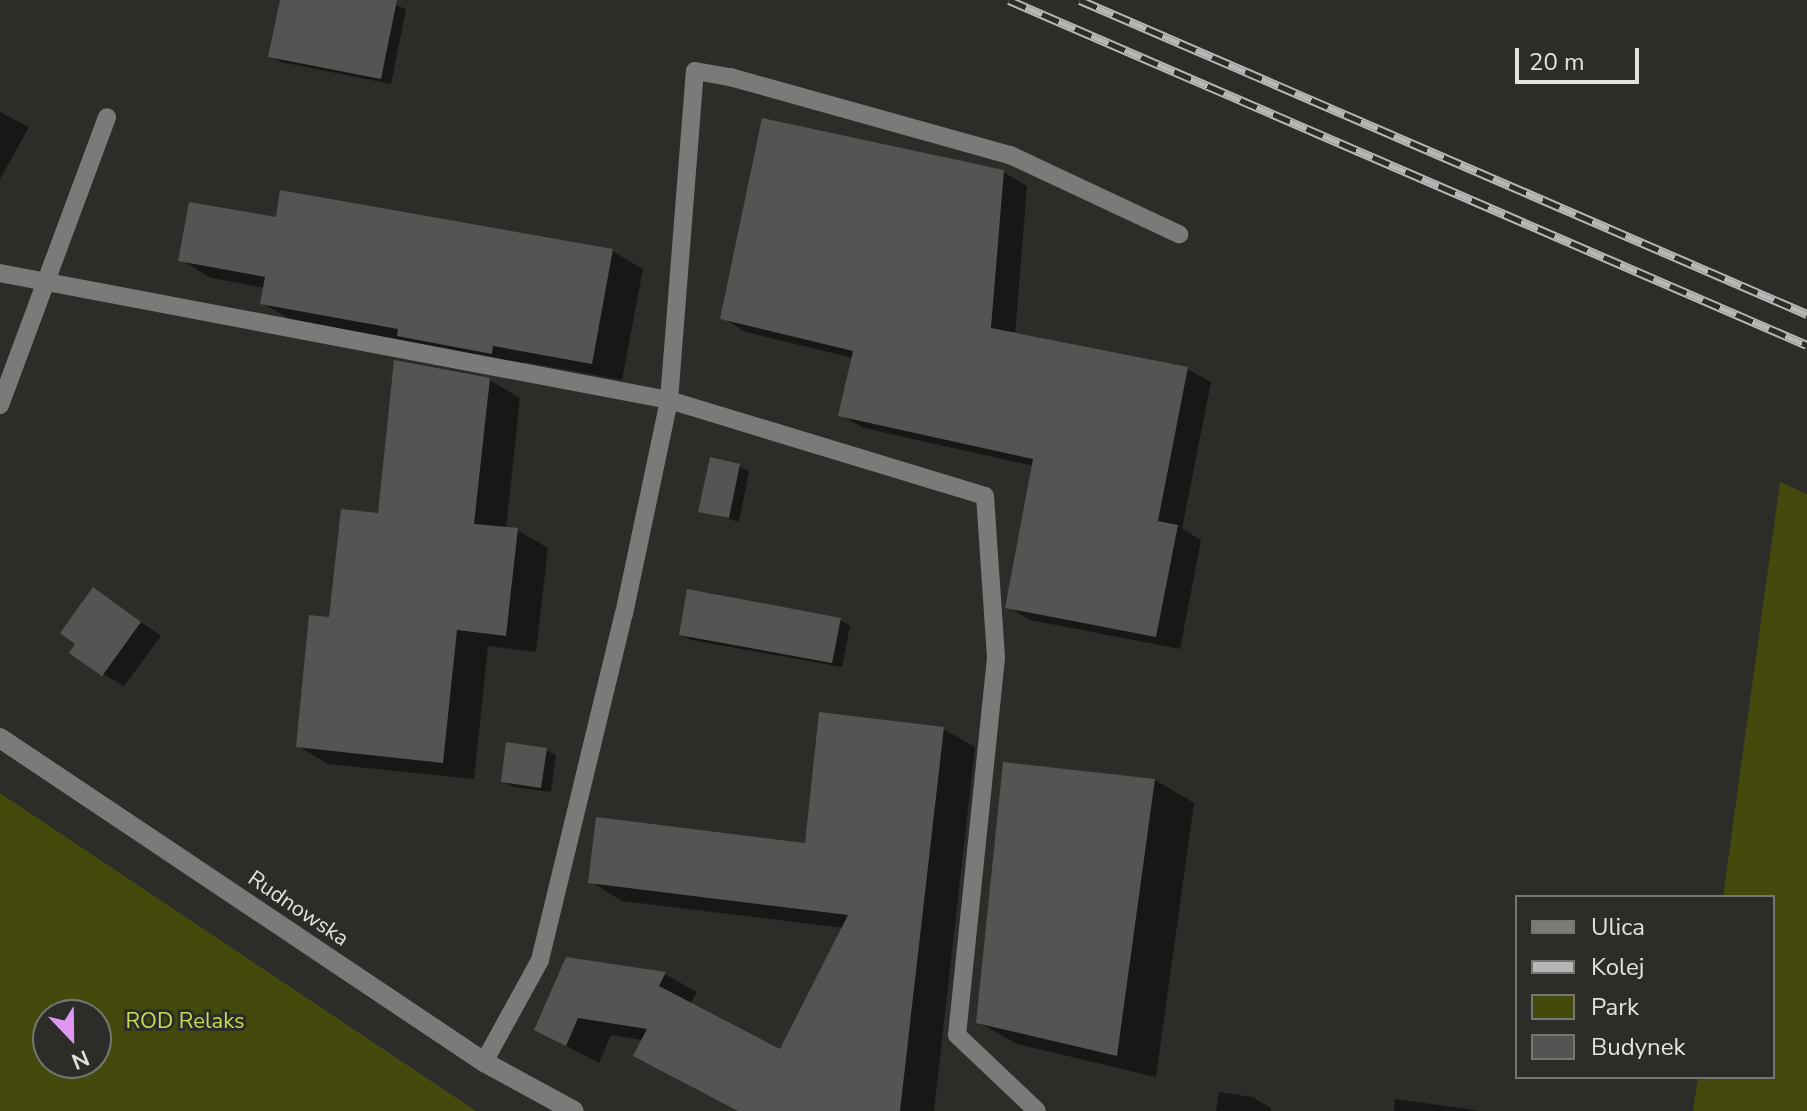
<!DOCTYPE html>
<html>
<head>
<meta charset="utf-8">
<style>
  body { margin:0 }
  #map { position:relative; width:1807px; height:1111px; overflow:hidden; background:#2c2c29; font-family:"Nunito Sans",sans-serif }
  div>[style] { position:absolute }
  .green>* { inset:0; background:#434a0b }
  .shadow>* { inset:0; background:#0007 }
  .building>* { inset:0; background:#545552 }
  .lane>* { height:18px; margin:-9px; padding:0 9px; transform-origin:9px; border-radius:9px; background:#7a7b78 }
  .secondary>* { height:20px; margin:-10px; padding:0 10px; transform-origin:10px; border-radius:10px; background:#7a7b78 }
  .rail>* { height:9px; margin-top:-4.5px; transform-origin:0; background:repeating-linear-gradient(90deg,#2c2c29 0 18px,#b7b7b5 0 36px); box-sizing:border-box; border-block:2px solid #b7b7b5 }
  span { translate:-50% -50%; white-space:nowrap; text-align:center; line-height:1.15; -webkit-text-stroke:6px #2c2c29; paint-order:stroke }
  .street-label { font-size:22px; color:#e2e2e0 }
  .park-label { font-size:22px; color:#c9db56 }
  .legend { position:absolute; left:1515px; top:895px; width:260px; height:184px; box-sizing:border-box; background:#2c2c29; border:2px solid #757572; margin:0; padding:10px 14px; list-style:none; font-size:24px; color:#e2e2e0 }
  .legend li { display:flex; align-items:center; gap:16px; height:40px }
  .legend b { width:40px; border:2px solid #757572 }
  .north { position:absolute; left:32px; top:999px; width:80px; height:80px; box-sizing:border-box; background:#2c2c29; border:2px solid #757572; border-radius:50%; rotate:158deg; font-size:22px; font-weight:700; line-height:32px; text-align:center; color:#e2e2e0 }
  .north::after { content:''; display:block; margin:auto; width:28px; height:36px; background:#de98f2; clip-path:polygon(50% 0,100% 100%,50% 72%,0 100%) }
  .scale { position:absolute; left:1515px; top:48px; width:124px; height:36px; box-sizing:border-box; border:4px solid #e2e2e0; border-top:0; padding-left:10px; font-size:24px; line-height:28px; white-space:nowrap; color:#e2e2e0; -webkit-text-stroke:6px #2c2c29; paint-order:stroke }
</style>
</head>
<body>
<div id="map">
  <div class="green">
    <i style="clip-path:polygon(1780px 482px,1807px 494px,1807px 1111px,1693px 1111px,1698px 1077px,1773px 1077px,1773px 897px,1723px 897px)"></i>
    <i style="clip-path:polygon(evenodd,0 793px,476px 1111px,0 1111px,0 793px,48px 1015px,96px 1015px,96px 1063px,48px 1063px,48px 1015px)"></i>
  </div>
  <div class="shadow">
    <i style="clip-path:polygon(282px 0,382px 0,406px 9px,391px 84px,281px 62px,271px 56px)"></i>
    <i style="clip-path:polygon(0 112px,29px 127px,0 179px)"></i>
    <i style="clip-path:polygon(1003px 172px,1027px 186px,1015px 335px,1187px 369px,1211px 382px,1182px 529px,1201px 540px,1180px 649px,1030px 620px,1007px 606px,1034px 466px,864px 428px,840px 415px,853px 358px,746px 332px,723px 318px)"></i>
    <i style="clip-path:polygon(277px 219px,612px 251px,643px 269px,622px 380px,524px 362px,523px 371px,293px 321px,262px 303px,265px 288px,211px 278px,181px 260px)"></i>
    <i style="clip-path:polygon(489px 380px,520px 398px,506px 529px,517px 530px,548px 548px,536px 652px,488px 646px,474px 779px,328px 764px,298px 746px,331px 619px,379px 515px)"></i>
    <i style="clip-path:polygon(739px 466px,749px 471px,739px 522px,701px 511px)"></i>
    <i style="clip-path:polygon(93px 589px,161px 636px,124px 686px,103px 674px,78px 643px)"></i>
    <i style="clip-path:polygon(840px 620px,850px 626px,842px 667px,691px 640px,681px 634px)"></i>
    <i style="clip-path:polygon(943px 729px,975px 747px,934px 1111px,739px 1111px,643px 1040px,611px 1035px,599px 1063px,536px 1030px,567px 959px,665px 974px,697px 992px,690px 1004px,781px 1052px,844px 928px,622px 901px,591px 882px,807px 845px)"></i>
    <i style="clip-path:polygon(546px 750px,556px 755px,551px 792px,513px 787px,503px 781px)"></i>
    <i style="clip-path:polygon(1005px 764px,1155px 780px,1194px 803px,1156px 1077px,1017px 1044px,978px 1022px)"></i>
    <i style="clip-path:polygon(1219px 1092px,1252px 1097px,1271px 1108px,1271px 1111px,1216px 1111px)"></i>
    <i style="clip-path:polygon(1395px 1099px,1482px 1111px,1394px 1111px)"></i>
  </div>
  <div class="building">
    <i style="clip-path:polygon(280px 0,397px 0,381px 79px,268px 57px)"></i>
    <i style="clip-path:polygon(762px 118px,1004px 170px,991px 328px,1188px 367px,1158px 521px,1178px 525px,1156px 637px,1005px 608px,1033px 459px,838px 416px,853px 351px,720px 319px)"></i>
    <i style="clip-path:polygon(280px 190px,613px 249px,592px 364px,493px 346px,492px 354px,397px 336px,398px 329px,260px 304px,265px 277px,178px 261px,189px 202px,276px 217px)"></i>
    <i style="clip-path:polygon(394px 360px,490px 378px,474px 524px,518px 528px,506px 636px,457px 630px,443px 763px,296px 747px,309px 615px,329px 617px,341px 509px,378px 513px)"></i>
    <i style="clip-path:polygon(710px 457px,740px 464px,729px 518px,698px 512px)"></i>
    <i style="clip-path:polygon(93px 587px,141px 622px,102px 676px,69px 653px,75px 644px,60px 633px)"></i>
    <i style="clip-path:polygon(687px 589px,841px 618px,832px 663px,679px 635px)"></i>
    <i style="clip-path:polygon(819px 712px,944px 727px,900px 1111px,738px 1111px,633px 1056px,647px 1029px,578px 1018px,566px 1046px,534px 1030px,566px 957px,666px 972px,659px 986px,780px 1049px,848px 915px,588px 883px,596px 817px,805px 843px)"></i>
    <i style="clip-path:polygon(506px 742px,547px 748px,541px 788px,501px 782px)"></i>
    <i style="clip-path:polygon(1003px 762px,1155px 779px,1117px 1056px,976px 1023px)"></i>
  </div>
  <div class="lane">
    <i style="left:0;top:273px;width:681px;rotate:10.75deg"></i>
    <i style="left:669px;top:400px;width:330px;rotate:16.9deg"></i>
    <i style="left:985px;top:496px;width:162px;rotate:86.1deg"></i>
    <i style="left:996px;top:658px;width:379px;rotate:95.9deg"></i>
    <i style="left:957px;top:1035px;width:110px;rotate:43.5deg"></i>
    <i style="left:0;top:405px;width:307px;rotate:-69.6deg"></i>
    <i style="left:484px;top:1062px;width:116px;rotate:-61.2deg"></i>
    <i style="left:540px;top:960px;width:356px;rotate:-76.4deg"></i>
    <i style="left:624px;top:614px;width:219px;rotate:-78.1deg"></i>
    <i style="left:669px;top:400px;width:330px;rotate:-85.5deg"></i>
    <i style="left:695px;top:71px;width:36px;rotate:10deg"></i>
    <i style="left:730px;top:77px;width:291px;rotate:15.6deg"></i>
    <i style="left:1010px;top:155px;width:187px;rotate:25.1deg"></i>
  </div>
  <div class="secondary">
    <i style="left:0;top:738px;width:582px;rotate:33.8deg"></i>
    <i style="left:484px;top:1062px;width:102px;rotate:28.6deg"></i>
  </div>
  <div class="rail">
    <i style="left:1009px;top:0;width:869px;rotate:23.38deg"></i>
    <i style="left:1080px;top:0;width:792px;rotate:23.36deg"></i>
  </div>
  <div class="street-label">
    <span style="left:298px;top:909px;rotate:34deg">Rudnowska</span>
  </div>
  <div class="park-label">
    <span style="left:185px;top:1022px">ROD Relaks</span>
  </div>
  <ul class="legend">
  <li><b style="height:10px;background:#7a7b78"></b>Ulica</li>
  <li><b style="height:10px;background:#b7b7b5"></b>Kolej</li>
  <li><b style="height:22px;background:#434a0b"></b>Park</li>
  <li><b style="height:22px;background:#545552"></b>Budynek</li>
  </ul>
  <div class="north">N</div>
  <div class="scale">20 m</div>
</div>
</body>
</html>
